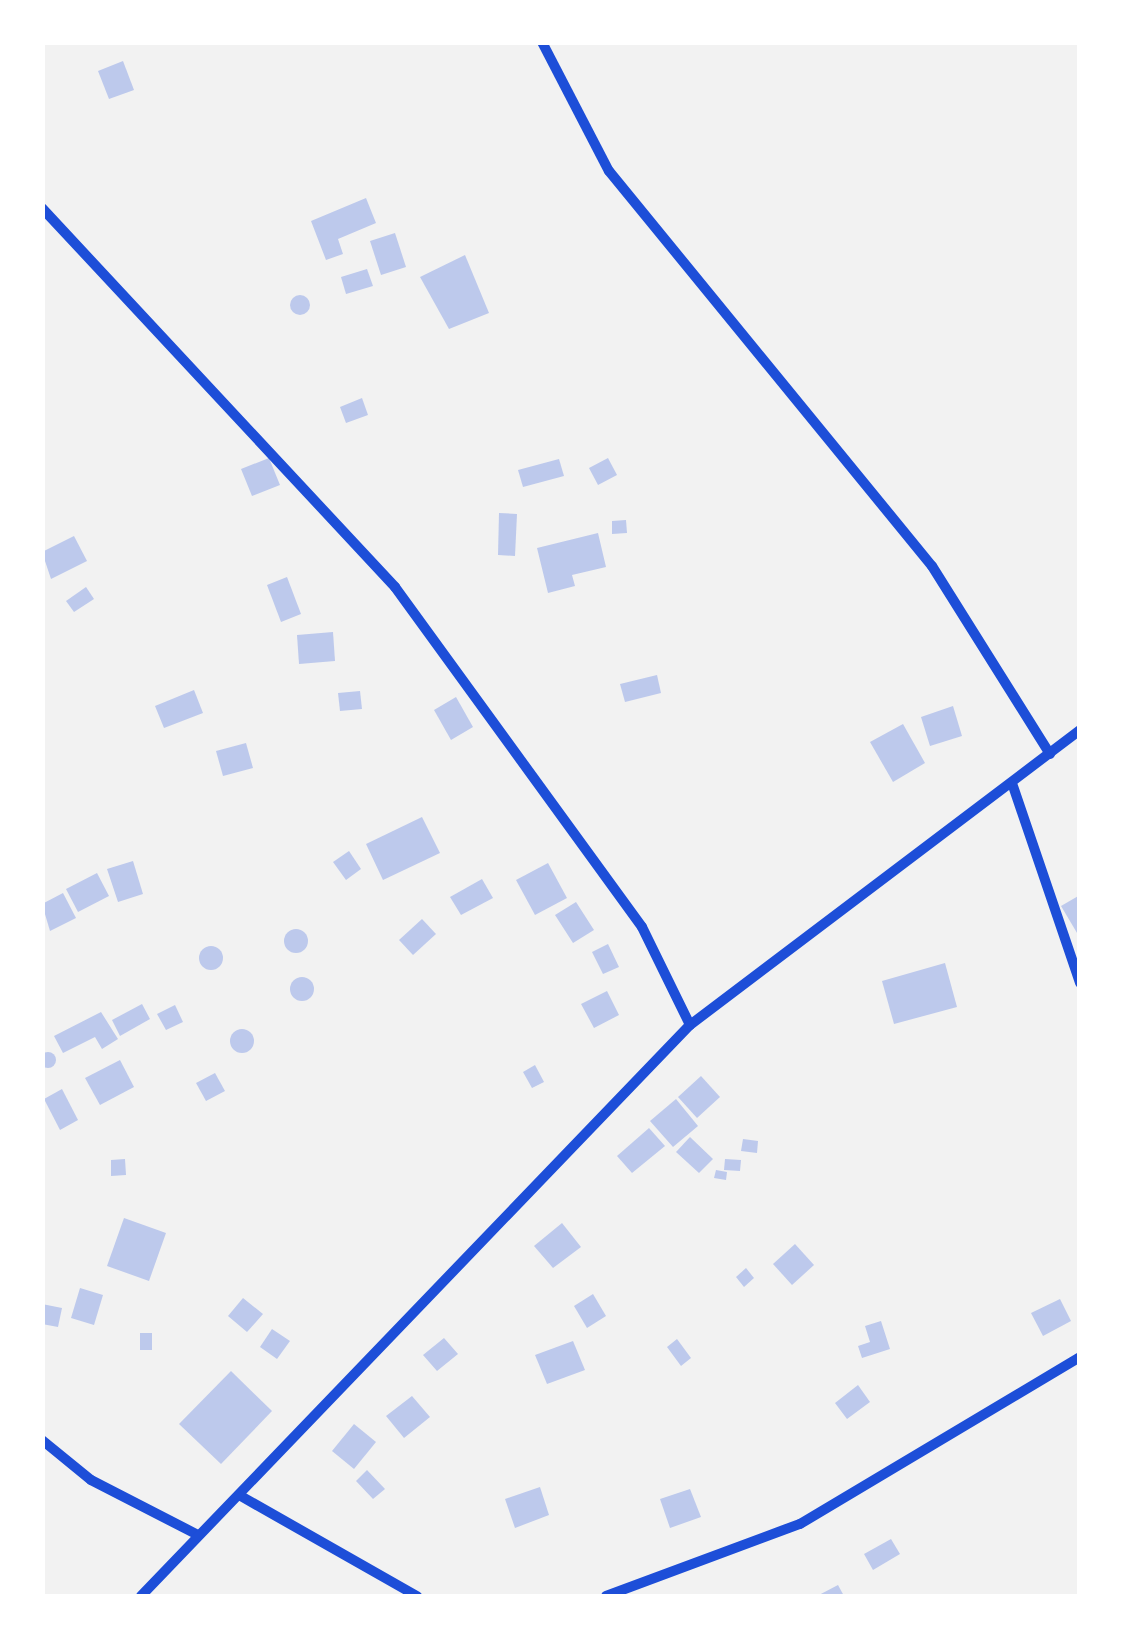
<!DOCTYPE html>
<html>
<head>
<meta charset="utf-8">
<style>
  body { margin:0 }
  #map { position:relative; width:1122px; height:1639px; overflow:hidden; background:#f2f2f2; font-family:"Roboto Condensed",sans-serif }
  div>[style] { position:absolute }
  .building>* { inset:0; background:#bdc9ec }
  .round { border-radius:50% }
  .minor>* { height:10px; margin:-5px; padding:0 5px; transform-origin:5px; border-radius:5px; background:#1d4ed8 }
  span { translate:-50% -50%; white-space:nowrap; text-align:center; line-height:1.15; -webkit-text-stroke:9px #fff; paint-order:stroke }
  .frame { position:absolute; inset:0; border:45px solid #fff; pointer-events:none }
</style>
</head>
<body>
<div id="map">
  <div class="building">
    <i style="clip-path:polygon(123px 61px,134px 90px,109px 99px,98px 71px)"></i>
    <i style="clip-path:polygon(366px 198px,376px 223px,338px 239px,343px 254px,326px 260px,311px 221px)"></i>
    <i style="clip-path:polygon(395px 233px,406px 267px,381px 275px,370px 241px)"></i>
    <i style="clip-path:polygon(465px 255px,489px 313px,449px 329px,420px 277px)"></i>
    <i style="clip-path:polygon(367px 269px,373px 286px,346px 294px,341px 277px)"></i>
    <i class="round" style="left:290px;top:295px;width:20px;height:20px"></i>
    <i style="clip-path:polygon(362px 398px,368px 415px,346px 423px,340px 407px)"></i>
    <i style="clip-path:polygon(269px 458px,280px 485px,252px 496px,241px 469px)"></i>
    <i style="clip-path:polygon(608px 458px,617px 475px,598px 485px,589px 468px)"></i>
    <i style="clip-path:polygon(559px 459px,564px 476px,523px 487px,518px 470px)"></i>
    <i style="clip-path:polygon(499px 513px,517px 514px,515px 556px,498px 555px)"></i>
    <i style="clip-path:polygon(626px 520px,627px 533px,612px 534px,612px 521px)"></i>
    <i style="clip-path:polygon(598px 533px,606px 567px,572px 575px,575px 586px,548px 593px,537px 548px)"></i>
    <i style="clip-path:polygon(74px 536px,87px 561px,51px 579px,42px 552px)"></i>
    <i style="clip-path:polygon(287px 577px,301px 614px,281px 622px,267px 585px)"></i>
    <i style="clip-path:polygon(86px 587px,94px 599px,74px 612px,66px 601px)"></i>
    <i style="clip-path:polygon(333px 632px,335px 661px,299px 664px,297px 635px)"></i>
    <i style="clip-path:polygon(657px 675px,661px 693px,625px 702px,620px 684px)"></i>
    <i style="clip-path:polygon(194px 690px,203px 713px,164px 728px,155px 706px)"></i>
    <i style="clip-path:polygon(360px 691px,362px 709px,340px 711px,338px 693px)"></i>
    <i style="clip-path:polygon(456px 697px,473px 727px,451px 740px,434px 710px)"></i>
    <i style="clip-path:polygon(953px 706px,962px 736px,930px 746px,921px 717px)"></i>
    <i style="clip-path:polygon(903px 724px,925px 763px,893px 782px,870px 742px)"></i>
    <i style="clip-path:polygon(246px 743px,253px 768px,223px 776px,216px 751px)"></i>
    <i style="clip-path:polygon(422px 817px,440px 853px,383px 880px,366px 844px)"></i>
    <i style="clip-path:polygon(349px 851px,361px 869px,346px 880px,333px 862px)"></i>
    <i style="clip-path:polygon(133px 861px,143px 894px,118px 902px,107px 869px)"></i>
    <i style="clip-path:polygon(548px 863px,567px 898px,535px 915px,516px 880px)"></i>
    <i style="clip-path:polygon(97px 873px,109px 896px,78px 912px,66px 889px)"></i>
    <i style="clip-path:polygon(482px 879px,493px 898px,461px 915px,450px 897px)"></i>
    <i style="clip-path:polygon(63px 893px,76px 918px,50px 931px,42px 904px)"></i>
    <i style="clip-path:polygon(1080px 895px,1080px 938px,1061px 906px)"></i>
    <i style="clip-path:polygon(576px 902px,594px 930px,573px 943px,555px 915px)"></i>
    <i style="clip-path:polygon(422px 919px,436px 934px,413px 955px,399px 940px)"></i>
    <i class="round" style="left:284px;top:929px;width:24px;height:24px"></i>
    <i style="clip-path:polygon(608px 944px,619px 967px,603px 974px,592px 952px)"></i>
    <i class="round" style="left:199px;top:946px;width:24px;height:24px"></i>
    <i style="clip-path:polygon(945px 963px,957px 1007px,894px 1024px,882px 981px)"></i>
    <i class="round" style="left:290px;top:977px;width:24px;height:24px"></i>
    <i style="clip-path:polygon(607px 991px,619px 1015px,594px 1028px,581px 1004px)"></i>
    <i style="clip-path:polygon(142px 1004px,150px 1019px,120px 1036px,112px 1020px)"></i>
    <i style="clip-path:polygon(175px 1005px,183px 1022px,166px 1030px,157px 1014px)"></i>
    <i style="clip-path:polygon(101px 1012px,118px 1039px,102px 1049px,95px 1037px,63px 1053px,54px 1036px)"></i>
    <i class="round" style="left:230px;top:1029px;width:24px;height:24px"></i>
    <i class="round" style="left:40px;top:1052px;width:16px;height:16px"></i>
    <i style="clip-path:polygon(120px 1060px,134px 1087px,100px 1105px,85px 1078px)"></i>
    <i style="clip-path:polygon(535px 1065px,544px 1082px,532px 1088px,523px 1072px)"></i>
    <i style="clip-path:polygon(215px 1073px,225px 1091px,206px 1101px,196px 1083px)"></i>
    <i style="clip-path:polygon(701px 1076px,720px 1097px,697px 1118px,678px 1097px)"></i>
    <i style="clip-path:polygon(62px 1089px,78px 1120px,60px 1130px,44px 1099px)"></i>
    <i style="clip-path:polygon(676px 1099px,698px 1126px,673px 1147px,650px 1121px)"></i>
    <i style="clip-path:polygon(649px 1128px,665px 1146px,632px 1173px,617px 1156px)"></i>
    <i style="clip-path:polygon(690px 1137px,713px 1159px,699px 1173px,676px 1152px)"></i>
    <i style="clip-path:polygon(743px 1139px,758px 1141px,757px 1153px,741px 1151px)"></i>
    <i style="clip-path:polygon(125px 1159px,126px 1175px,111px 1176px,111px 1160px)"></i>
    <i style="clip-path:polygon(725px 1159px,741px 1160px,740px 1171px,724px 1170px)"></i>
    <i style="clip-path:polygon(716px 1170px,727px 1172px,726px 1180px,714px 1178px)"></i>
    <i style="clip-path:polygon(124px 1218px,166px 1233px,149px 1281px,107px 1266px)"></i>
    <i style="clip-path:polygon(562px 1223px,581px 1247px,553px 1268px,534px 1246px)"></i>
    <i style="clip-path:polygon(795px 1244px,814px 1265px,792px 1285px,773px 1264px)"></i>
    <i style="clip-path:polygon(746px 1268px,754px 1278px,744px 1287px,736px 1277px)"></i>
    <i style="clip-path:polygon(80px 1288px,103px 1295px,94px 1325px,71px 1318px)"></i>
    <i style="clip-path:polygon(593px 1294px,606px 1316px,587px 1328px,574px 1306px)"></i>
    <i style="clip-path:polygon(243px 1298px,263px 1314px,247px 1332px,228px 1316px)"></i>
    <i style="clip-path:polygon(1060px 1299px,1071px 1321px,1043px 1336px,1031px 1313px)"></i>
    <i style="clip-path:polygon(42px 1304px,62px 1308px,58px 1327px,42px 1324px)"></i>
    <i style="clip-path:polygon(881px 1321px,890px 1349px,862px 1358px,858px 1346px,870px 1342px,865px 1326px)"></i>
    <i style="clip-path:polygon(272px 1329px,290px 1341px,277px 1359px,260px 1347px)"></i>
    <i style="clip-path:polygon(140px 1333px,152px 1333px,152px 1350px,140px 1350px)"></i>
    <i style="clip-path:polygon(444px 1338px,458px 1354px,437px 1371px,423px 1355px)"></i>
    <i style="clip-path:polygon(677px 1339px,691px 1358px,681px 1366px,667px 1347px)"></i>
    <i style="clip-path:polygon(573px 1341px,585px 1370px,547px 1384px,535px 1355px)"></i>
    <i style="clip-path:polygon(231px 1371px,272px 1411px,221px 1464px,179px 1424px)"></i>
    <i style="clip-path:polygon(858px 1385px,870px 1402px,847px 1419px,835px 1403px)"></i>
    <i style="clip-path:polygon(412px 1396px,430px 1417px,404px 1438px,386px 1416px)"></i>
    <i style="clip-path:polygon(354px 1424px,376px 1442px,354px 1469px,332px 1451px)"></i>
    <i style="clip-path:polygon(367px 1470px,385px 1489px,373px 1499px,356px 1481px)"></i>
    <i style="clip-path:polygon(540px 1487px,549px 1515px,515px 1528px,505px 1499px)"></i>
    <i style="clip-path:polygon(690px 1489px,701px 1517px,670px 1528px,660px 1499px)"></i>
    <i style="clip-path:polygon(891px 1539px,900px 1554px,873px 1570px,864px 1554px)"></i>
    <i style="clip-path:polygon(838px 1585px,844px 1596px,817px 1596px)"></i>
  </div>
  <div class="minor">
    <i style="left:542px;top:42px;width:145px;rotate:62.6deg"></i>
    <i style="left:609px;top:171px;width:510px;rotate:50.73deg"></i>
    <i style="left:932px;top:566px;width:222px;rotate:57.9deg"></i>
    <i style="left:42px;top:208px;width:518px;rotate:47.03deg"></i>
    <i style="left:395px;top:587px;width:420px;rotate:54deg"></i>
    <i style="left:642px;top:927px;width:109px;rotate:63.9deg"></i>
    <i style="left:1013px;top:786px;width:208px;rotate:71.2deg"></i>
    <i style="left:42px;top:1440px;width:63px;rotate:39.2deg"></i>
    <i style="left:91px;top:1480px;width:120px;rotate:27.2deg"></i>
    <i style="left:239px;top:1495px;width:205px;rotate:29.6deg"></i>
    <i style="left:141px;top:1596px;width:792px;rotate:-46.13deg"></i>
    <i style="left:690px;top:1025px;width:489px;rotate:-37.1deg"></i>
    <i style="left:606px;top:1596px;width:207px;rotate:-20.4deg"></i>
    <i style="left:800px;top:1524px;width:326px;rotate:-30.8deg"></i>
  </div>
  <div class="frame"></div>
</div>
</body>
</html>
